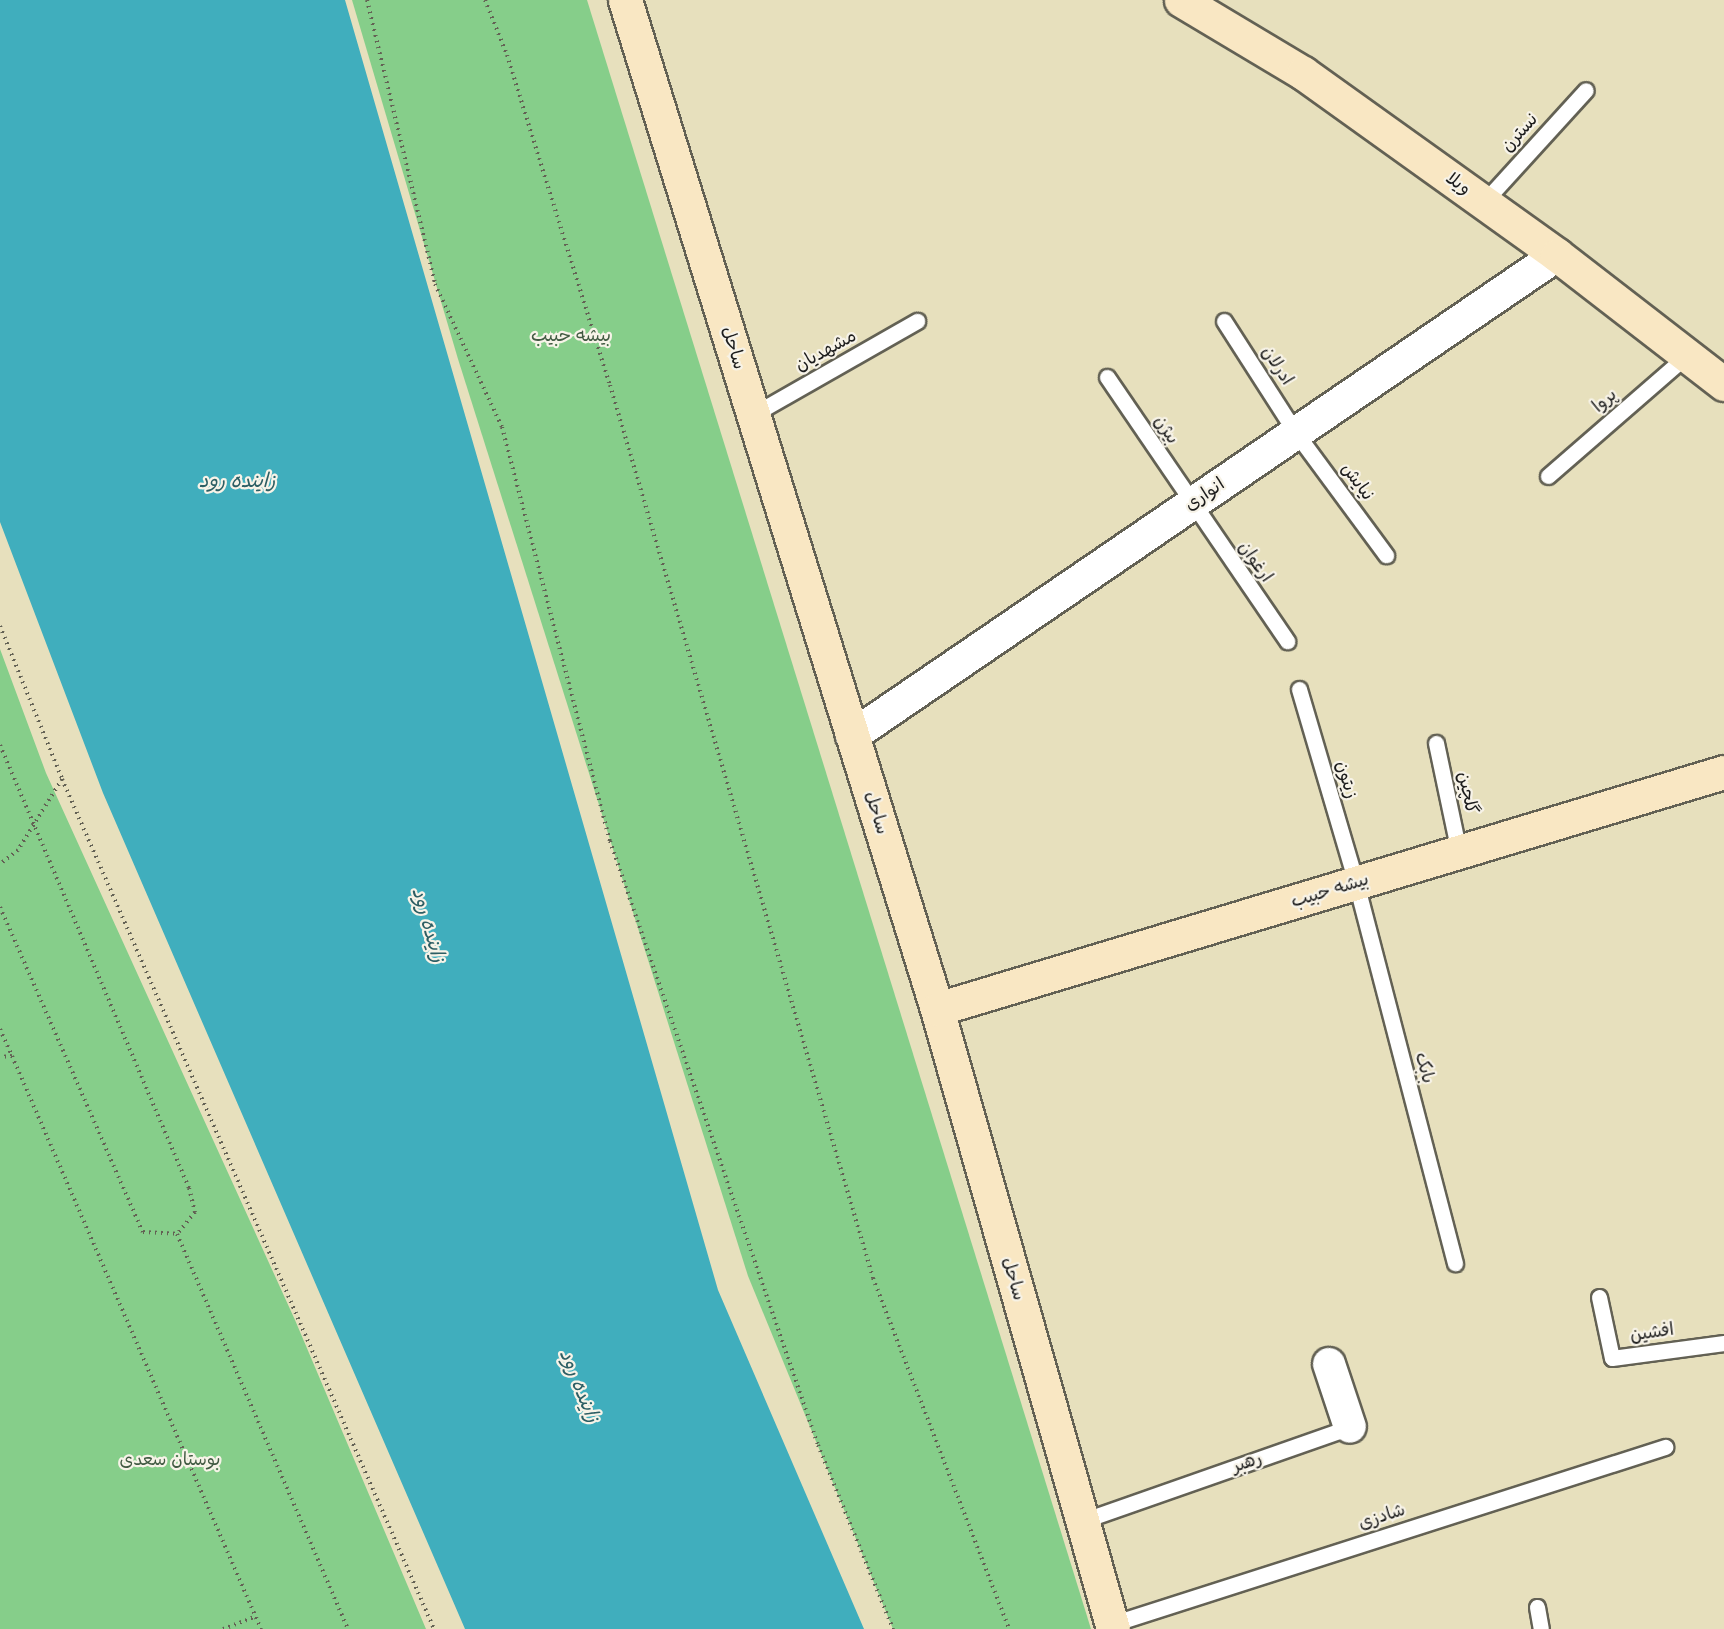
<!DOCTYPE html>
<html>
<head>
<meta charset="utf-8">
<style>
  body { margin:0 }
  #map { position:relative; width:1724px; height:1629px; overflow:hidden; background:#e7e0bd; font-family:"Balsamiq Sans","Playpen Sans Arabic",sans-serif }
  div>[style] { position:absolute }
  .green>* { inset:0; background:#86ce8a }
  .water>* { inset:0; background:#40aebd }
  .path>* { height:4px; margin-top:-2px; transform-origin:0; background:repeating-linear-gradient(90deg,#636154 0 1.5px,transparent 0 6px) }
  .roads { filter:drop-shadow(2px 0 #636154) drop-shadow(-2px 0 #636154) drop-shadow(0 2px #636154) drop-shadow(0 -2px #636154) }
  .lane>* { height:15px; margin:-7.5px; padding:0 7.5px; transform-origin:7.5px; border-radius:7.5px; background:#fff }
  .street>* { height:32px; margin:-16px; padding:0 16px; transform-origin:16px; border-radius:16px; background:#fff }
  .secondary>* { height:33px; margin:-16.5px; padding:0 16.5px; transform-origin:16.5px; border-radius:16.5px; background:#f9e7c3 }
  span { translate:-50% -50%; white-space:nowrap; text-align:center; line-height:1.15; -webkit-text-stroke:4.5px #f7f3e8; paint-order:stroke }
  .street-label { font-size:18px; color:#1c1c1c }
  .park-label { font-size:18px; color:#415a42 }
  .water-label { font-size:20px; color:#2c5e64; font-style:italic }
</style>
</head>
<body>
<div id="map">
  <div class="green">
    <i style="clip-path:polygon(352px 0,587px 0,1091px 1629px,893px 1629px,748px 1276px,458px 359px)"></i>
    <i style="clip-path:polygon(0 649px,46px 773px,295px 1320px,426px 1629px,0 1629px)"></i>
  </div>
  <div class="water">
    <i style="clip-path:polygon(0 0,345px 0,718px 1290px,864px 1629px,465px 1629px,103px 793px,0 522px)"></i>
  </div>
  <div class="path">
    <i style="left:367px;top:0;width:292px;rotate:76.5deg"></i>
    <i style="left:435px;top:284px;width:158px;rotate:64.9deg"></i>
    <i style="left:502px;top:427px;width:428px;rotate:75.4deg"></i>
    <i style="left:610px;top:841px;width:639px;rotate:71deg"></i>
    <i style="left:818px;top:1445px;width:199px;rotate:67.8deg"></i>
    <i style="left:485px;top:0;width:59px;rotate:68.2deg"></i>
    <i style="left:507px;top:55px;width:346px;rotate:72.7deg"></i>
    <i style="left:610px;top:385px;width:931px;rotate:73.59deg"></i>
    <i style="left:873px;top:1278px;width:376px;rotate:68.8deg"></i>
    <i style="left:0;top:626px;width:165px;rotate:67.9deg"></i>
    <i style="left:62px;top:779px;width:84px;rotate:121.8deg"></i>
    <i style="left:18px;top:850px;width:23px;rotate:142deg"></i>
    <i style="left:0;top:745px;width:482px;rotate:66.9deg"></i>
    <i style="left:189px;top:1188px;width:25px;rotate:76deg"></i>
    <i style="left:195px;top:1212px;width:28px;rotate:129deg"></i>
    <i style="left:62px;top:779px;width:928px;rotate:66.36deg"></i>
    <i style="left:0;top:907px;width:355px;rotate:66.3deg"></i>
    <i style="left:143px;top:1232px;width:34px;rotate:3deg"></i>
    <i style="left:177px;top:1234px;width:430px;rotate:66.6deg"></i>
    <i style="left:0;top:1029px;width:30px;rotate:66deg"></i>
    <i style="left:12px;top:1056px;width:12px;rotate:175deg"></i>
    <i style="left:12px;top:1056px;width:625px;rotate:66.51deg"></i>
    <i style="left:223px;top:1629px;width:34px;rotate:-21deg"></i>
  </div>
  <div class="roads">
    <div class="lane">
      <i style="left:1484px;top:202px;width:151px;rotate:-47.7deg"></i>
      <i style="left:1224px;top:321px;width:133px;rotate:57.3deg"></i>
      <i style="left:1296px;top:433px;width:152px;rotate:53.6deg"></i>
      <i style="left:1107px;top:377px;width:320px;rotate:55.7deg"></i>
      <i style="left:754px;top:414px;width:188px;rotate:-29.7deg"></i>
      <i style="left:1548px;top:476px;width:184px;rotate:-41deg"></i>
      <i style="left:1299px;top:689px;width:202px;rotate:73.6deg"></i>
      <i style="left:1356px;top:883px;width:393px;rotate:75.4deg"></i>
      <i style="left:1436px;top:743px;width:111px;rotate:78.1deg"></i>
      <i style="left:1599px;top:1297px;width:62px;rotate:78deg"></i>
      <i style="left:1612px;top:1358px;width:113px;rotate:-7.6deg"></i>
      <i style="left:1082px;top:1521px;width:284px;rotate:-19.3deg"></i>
      <i style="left:1537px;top:1607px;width:22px;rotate:80deg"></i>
      <i style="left:1112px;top:1624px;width:581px;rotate:-17.75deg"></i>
    </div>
    <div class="street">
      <i style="left:852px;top:736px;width:853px;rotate:-34.3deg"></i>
      <i style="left:1329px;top:1364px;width:66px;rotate:71.6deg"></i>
    </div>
    <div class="secondary">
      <i style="left:625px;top:0;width:1056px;rotate:72.82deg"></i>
      <i style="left:937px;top:1009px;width:644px;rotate:74.15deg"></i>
      <i style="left:1181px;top:0;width:142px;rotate:30.9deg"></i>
      <i style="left:1303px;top:73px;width:312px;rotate:35.6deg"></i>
      <i style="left:1557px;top:255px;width:211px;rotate:37.7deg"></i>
      <i style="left:937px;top:1009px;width:822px;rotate:-16.76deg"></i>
    </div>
  </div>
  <div class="street-label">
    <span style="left:1520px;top:133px;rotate:-48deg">نسترن</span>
    <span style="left:1458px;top:184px;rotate:36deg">ویلا</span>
    <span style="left:733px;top:348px;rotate:73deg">ساحل</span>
    <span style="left:826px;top:351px;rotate:-29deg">مشهدیان</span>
    <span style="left:1277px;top:366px;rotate:57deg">ادرلان</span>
    <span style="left:1605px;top:401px;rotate:-41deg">پروا</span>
    <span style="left:1166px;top:430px;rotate:57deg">بیژن</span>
    <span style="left:1357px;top:482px;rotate:53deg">نیایش</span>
    <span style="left:1205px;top:495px;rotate:-34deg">انواری</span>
    <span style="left:1255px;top:562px;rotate:55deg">ارغوان</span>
    <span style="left:1346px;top:780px;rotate:74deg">زیتون</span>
    <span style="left:1467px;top:793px;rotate:78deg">گلچین</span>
    <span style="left:876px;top:813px;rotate:73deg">ساحل</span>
    <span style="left:1330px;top:891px;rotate:-17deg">بیشه حبیب</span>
    <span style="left:1424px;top:1068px;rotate:75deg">بابک</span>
    <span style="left:1013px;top:1279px;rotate:74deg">ساحل</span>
    <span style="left:1652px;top:1333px;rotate:-8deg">افشین</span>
    <span style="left:1247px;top:1463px;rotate:-19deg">رهبر</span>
    <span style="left:1382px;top:1517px;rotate:-18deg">شادزی</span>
  </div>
  <div class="park-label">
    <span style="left:571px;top:336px">بیشه حبیب</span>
    <span style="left:170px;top:1460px">بوستان سعدی</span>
  </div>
  <div class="water-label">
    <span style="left:237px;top:481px">زاینده رود</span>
    <span style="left:428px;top:925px;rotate:74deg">زاینده رود</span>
    <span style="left:579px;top:1386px;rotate:68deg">زاینده رود</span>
  </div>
</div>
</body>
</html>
